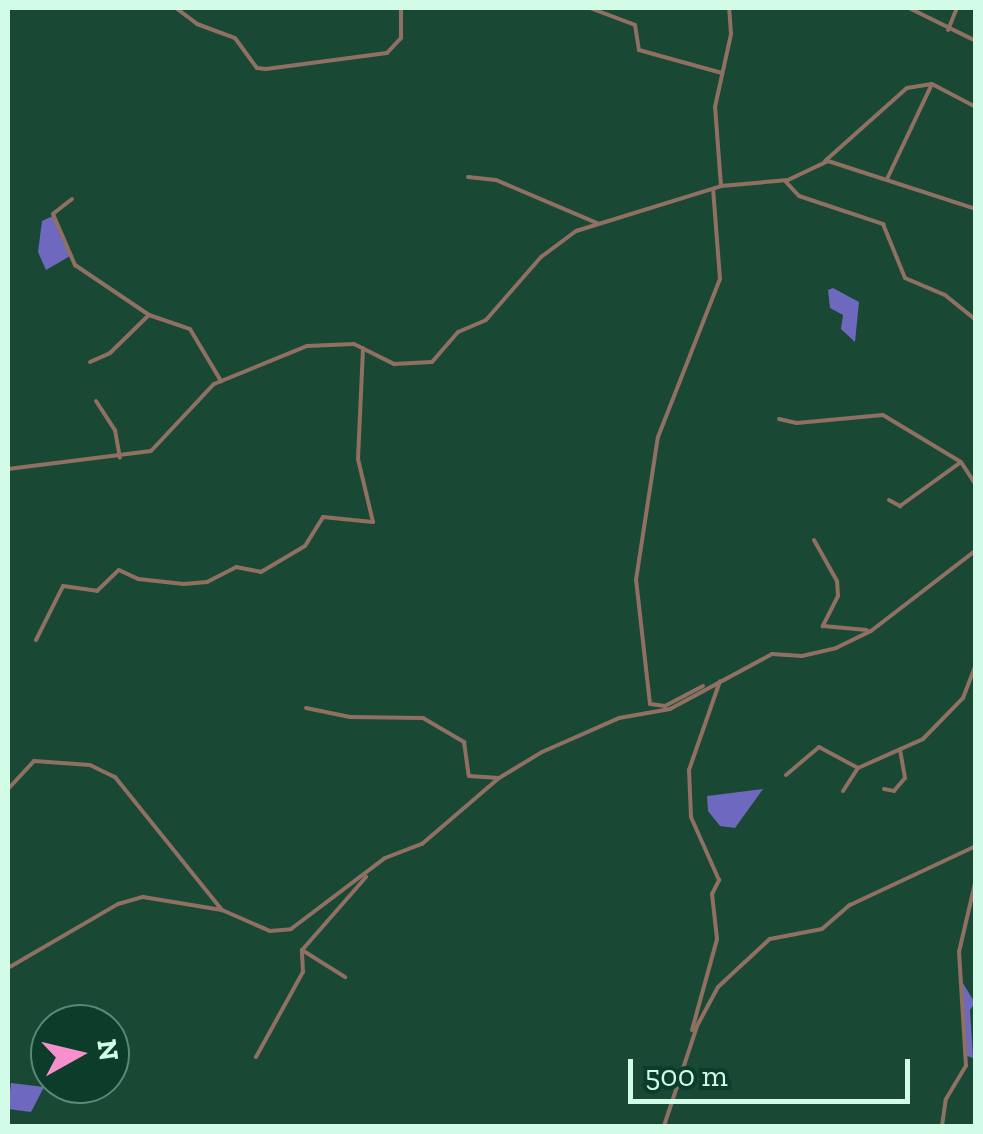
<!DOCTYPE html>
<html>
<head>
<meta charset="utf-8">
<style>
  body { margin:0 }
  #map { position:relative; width:983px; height:1134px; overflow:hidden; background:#194835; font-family:"Zilla Slab",serif }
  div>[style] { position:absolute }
  .forest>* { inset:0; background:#6e68be }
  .minor>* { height:4px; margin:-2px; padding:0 2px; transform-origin:2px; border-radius:2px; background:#8f7062 }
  span { translate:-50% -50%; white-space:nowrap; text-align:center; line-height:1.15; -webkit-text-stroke:8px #0c3d2b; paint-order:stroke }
  .frame { position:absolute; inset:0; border:10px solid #d2fce8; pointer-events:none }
  .north { position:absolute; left:30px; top:1004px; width:100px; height:100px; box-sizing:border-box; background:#0c3d2b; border:2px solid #5b8977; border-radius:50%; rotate:82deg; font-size:28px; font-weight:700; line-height:40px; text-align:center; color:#d2fce8 }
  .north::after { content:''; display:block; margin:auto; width:35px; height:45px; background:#f790cd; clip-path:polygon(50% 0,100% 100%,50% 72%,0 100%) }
  .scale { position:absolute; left:628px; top:1059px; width:282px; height:45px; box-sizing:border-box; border:5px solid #d2fce8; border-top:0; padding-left:12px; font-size:30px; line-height:35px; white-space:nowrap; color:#d2fce8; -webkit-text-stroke:8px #0c3d2b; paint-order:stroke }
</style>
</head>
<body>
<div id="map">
  <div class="forest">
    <i style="clip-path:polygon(55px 215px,70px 256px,46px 270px,38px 252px,42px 221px)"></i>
    <i style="clip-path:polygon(833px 288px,859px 302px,855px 342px,841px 329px,843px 315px,830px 308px,828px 290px)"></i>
    <i style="clip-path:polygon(763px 789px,735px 828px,720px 826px,708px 811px,707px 796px)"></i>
    <i style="clip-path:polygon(961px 980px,975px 1003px,970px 1010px,973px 1058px,967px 1056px)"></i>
    <i style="clip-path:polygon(11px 1083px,44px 1087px,31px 1112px,8px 1109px)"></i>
  </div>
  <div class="minor">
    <i style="left:176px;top:8px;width:26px;rotate:37deg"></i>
    <i style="left:197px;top:24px;width:40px;rotate:20.2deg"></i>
    <i style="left:235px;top:38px;width:37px;rotate:54deg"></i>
    <i style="left:257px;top:68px;width:9px;rotate:6deg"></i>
    <i style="left:266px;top:69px;width:122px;rotate:-7.5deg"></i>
    <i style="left:387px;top:53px;width:21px;rotate:-47deg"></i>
    <i style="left:401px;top:38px;width:30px;rotate:-90deg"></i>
    <i style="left:590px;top:8px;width:48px;rotate:20.7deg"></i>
    <i style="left:635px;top:25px;width:25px;rotate:81deg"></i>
    <i style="left:639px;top:50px;width:86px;rotate:15.5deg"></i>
    <i style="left:909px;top:8px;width:75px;rotate:26.2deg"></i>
    <i style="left:948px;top:30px;width:24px;rotate:-68deg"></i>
    <i style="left:825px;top:161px;width:110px;rotate:-41.7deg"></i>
    <i style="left:907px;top:88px;width:25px;rotate:-9deg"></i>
    <i style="left:932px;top:84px;width:50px;rotate:27.6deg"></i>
    <i style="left:468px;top:177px;width:28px;rotate:6deg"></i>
    <i style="left:496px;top:180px;width:110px;rotate:23.1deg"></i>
    <i style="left:887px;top:179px;width:105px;rotate:-64.7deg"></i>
    <i style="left:786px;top:182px;width:19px;rotate:47deg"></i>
    <i style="left:799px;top:196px;width:89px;rotate:18.4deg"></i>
    <i style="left:883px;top:224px;width:58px;rotate:67.8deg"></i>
    <i style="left:905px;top:278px;width:43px;rotate:23deg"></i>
    <i style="left:945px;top:295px;width:40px;rotate:39deg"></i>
    <i style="left:721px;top:186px;width:79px;rotate:-94.3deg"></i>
    <i style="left:715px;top:107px;width:75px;rotate:-77.6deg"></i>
    <i style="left:731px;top:34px;width:26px;rotate:-94deg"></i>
    <i style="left:72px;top:199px;width:24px;rotate:142deg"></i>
    <i style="left:53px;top:214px;width:56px;rotate:66.7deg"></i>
    <i style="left:75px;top:265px;width:89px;rotate:34deg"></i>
    <i style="left:149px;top:315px;width:43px;rotate:18.9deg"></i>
    <i style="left:190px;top:329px;width:61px;rotate:59.2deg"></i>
    <i style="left:90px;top:362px;width:22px;rotate:-24deg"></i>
    <i style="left:110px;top:353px;width:54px;rotate:-44.3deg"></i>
    <i style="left:96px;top:401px;width:35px;rotate:57deg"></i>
    <i style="left:115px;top:430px;width:28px;rotate:80deg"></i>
    <i style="left:779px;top:419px;width:18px;rotate:13deg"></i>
    <i style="left:797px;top:423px;width:86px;rotate:-5.3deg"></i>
    <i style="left:883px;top:415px;width:91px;rotate:31.1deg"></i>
    <i style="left:961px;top:462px;width:27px;rotate:57deg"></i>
    <i style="left:8px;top:469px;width:144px;rotate:-7.2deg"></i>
    <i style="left:151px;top:451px;width:92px;rotate:-46.8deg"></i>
    <i style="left:214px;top:384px;width:100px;rotate:-22.2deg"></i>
    <i style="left:307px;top:346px;width:47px;rotate:-2.4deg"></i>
    <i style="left:354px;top:344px;width:45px;rotate:26.6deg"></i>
    <i style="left:394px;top:364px;width:38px;rotate:-3deg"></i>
    <i style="left:432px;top:362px;width:40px;rotate:-49deg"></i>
    <i style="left:458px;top:332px;width:30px;rotate:-23deg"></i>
    <i style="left:486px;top:320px;width:84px;rotate:-48.9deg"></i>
    <i style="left:541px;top:257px;width:44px;rotate:-36.6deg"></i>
    <i style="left:576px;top:231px;width:152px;rotate:-17.2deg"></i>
    <i style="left:721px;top:186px;width:67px;rotate:-5.1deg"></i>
    <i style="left:788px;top:180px;width:44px;rotate:-25.4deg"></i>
    <i style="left:828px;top:161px;width:156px;rotate:18deg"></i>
    <i style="left:889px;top:500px;width:13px;rotate:29deg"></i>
    <i style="left:900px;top:506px;width:75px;rotate:-35.8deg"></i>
    <i style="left:814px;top:540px;width:47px;rotate:60.7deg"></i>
    <i style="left:837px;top:581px;width:15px;rotate:86deg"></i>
    <i style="left:838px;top:596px;width:34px;rotate:117deg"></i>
    <i style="left:823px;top:626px;width:44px;rotate:5.2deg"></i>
    <i style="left:36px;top:640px;width:60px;rotate:-63.4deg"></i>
    <i style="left:63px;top:586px;width:34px;rotate:8deg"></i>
    <i style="left:97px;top:591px;width:30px;rotate:-44deg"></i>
    <i style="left:119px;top:570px;width:21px;rotate:25deg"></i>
    <i style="left:138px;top:579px;width:46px;rotate:6.2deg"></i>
    <i style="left:184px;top:584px;width:23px;rotate:-5deg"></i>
    <i style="left:207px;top:582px;width:33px;rotate:-27deg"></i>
    <i style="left:236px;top:567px;width:25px;rotate:11deg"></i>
    <i style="left:261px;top:572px;width:51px;rotate:-30.6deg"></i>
    <i style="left:305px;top:546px;width:34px;rotate:-58deg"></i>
    <i style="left:323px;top:517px;width:50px;rotate:5.7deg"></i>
    <i style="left:373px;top:522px;width:65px;rotate:-103.4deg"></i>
    <i style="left:358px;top:459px;width:111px;rotate:-87.4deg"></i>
    <i style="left:703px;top:686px;width:43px;rotate:152.2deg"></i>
    <i style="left:665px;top:706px;width:15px;rotate:-172deg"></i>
    <i style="left:650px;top:704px;width:125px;rotate:-96.4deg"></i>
    <i style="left:636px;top:580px;width:145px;rotate:-81.3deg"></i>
    <i style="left:658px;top:437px;width:170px;rotate:-68.6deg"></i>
    <i style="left:720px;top:279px;width:90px;rotate:-94.4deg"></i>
    <i style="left:306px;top:708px;width:45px;rotate:11.6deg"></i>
    <i style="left:350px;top:717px;width:73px;rotate:0.8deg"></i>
    <i style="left:423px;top:718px;width:48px;rotate:30.3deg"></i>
    <i style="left:464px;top:742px;width:34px;rotate:82deg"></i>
    <i style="left:469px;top:776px;width:30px;rotate:4deg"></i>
    <i style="left:786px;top:775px;width:43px;rotate:-40.3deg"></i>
    <i style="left:819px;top:747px;width:44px;rotate:28.3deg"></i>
    <i style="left:858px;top:768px;width:71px;rotate:-24deg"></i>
    <i style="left:923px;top:739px;width:57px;rotate:-45.7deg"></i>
    <i style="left:963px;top:698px;width:36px;rotate:-69deg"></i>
    <i style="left:8px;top:789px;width:38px;rotate:-47deg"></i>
    <i style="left:34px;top:761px;width:56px;rotate:4.1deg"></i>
    <i style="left:90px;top:765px;width:28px;rotate:26deg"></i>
    <i style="left:115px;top:777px;width:171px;rotate:51.2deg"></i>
    <i style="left:884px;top:789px;width:10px;rotate:11deg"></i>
    <i style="left:894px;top:791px;width:17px;rotate:-50deg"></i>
    <i style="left:905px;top:778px;width:29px;rotate:-100deg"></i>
    <i style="left:843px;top:791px;width:27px;rotate:-57deg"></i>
    <i style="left:303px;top:949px;width:96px;rotate:-48.8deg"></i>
    <i style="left:302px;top:950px;width:51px;rotate:32.1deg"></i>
    <i style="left:8px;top:968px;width:127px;rotate:-30.2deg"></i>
    <i style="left:118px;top:904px;width:26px;rotate:-16deg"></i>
    <i style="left:143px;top:897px;width:80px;rotate:9.3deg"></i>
    <i style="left:222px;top:910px;width:52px;rotate:23.6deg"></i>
    <i style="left:270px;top:931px;width:21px;rotate:-5deg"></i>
    <i style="left:291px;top:929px;width:118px;rotate:-37.1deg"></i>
    <i style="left:385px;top:858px;width:40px;rotate:-21deg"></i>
    <i style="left:422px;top:844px;width:101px;rotate:-40.6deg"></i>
    <i style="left:499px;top:778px;width:50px;rotate:-31.2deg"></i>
    <i style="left:542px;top:752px;width:84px;rotate:-23.8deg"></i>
    <i style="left:619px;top:718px;width:52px;rotate:-10deg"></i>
    <i style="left:670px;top:709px;width:116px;rotate:-28.3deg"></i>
    <i style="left:772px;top:654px;width:30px;rotate:4deg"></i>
    <i style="left:802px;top:656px;width:35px;rotate:-13deg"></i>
    <i style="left:836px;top:648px;width:39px;rotate:-26deg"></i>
    <i style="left:871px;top:631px;width:133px;rotate:-37.6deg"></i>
    <i style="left:692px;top:1030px;width:94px;rotate:-74.6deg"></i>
    <i style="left:717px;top:939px;width:45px;rotate:-96.3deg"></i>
    <i style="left:712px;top:894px;width:16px;rotate:-63deg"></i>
    <i style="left:719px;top:880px;width:69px;rotate:-114deg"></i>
    <i style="left:691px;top:817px;width:47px;rotate:-92.4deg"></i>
    <i style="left:689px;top:770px;width:94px;rotate:-70.8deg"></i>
    <i style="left:256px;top:1057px;width:97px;rotate:-61.1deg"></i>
    <i style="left:303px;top:972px;width:22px;rotate:-93deg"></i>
    <i style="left:664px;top:1126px;width:105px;rotate:-71.7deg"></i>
    <i style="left:697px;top:1026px;width:44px;rotate:-61.7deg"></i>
    <i style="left:718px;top:987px;width:37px;rotate:-43deg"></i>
    <i style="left:745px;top:962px;width:34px;rotate:-43deg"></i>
    <i style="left:770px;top:939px;width:53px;rotate:-10.9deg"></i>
    <i style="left:822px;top:929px;width:37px;rotate:-41deg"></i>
    <i style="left:850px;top:905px;width:139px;rotate:-25.1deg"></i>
    <i style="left:942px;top:1126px;width:27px;rotate:-82deg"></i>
    <i style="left:946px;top:1099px;width:39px;rotate:-59deg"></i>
    <i style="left:966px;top:1066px;width:114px;rotate:-93.5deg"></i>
    <i style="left:959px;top:952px;width:75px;rotate:-76.9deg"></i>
  </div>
  <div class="frame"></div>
  <div class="north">N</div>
  <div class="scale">500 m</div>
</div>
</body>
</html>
